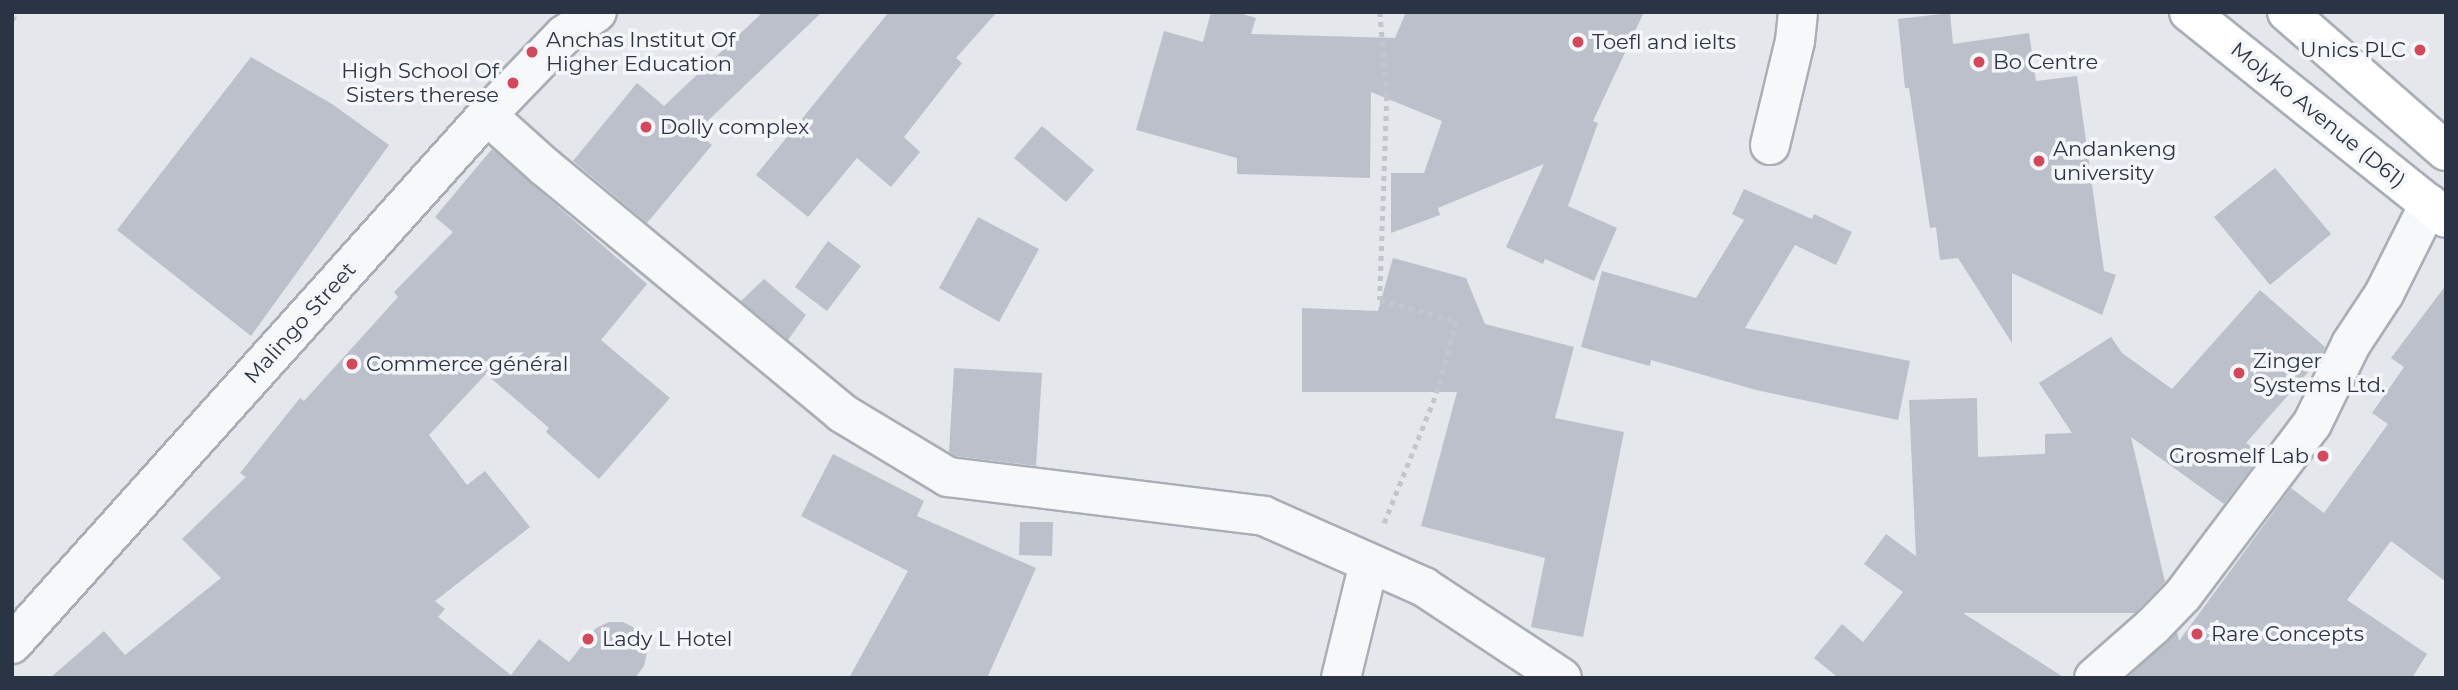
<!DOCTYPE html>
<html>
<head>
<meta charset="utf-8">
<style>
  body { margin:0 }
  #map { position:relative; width:2458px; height:690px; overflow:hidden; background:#e4e7ec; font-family:Montserrat,sans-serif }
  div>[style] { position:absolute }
  .building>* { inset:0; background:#bbc0ca }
  .path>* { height:4.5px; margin-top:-2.25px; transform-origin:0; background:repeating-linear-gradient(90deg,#c2c5cb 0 5px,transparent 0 10px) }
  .roads { filter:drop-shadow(2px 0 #a9aeb7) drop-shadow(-2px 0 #a9aeb7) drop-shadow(0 2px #a9aeb7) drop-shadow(0 -2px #a9aeb7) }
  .minor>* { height:38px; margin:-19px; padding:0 19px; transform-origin:19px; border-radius:19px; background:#f7f8fa }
  .highway>* { height:38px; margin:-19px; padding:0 19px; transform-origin:19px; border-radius:19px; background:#fff }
  .dots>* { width:19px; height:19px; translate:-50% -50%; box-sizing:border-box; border:4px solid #f4f6f9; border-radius:50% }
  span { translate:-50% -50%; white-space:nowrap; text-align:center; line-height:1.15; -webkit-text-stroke:7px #f4f6f9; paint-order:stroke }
  .poi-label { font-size:21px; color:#2b3445 }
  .left { translate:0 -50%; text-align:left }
  .right { translate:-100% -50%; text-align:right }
  .street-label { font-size:21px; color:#2b3445 }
  .frame { position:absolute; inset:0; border:14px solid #2b3445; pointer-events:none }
</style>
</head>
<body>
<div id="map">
  <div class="building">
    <i style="clip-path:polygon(763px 12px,822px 12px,696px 132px,712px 145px,647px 223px,573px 161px,637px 83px,664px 106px)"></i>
    <i style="clip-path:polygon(889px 12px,997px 12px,956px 58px,962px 63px,904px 137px,920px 152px,891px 187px,857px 158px,808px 217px,756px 175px)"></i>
    <i style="clip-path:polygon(1211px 12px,1236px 12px,1256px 18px,1251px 34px,1395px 38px,1406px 12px,1644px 12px,1593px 121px,1598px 123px,1568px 206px,1617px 228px,1594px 281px,1545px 259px,1543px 264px,1506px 247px,1544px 164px,1438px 208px,1440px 215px,1391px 233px,1391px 173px,1424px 173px,1442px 121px,1371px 92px,1370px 178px,1237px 174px,1237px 158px,1136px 130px,1164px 31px,1203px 42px)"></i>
    <i style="clip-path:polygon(1950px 13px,1953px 44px,2029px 33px,2036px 81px,2077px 76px,2104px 271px,2116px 275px,2102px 315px,2012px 273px,2012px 343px,1958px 258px,1940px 260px,1936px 227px,1930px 228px,1909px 88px,1905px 88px,1898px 19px)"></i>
    <i style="clip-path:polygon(251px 57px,332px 104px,389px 145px,251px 336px,117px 230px)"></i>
    <i style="clip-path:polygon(1042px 126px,1094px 170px,1066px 202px,1014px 158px)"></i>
    <i style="clip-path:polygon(492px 149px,647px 284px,601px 340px,670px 398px,599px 479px,546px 432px,549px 428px,486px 374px,429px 435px,467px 485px,485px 471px,530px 527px,435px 601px,445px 609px,438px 617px,511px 675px,539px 639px,569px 662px,596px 628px,609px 622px,623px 622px,635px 628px,644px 639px,647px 652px,644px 666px,635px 678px,50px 678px,104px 631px,125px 655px,221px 578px,182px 539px,246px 477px,240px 473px,300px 398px,304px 401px,398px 297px,394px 292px,453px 232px,435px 217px)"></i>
    <i style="clip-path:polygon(2275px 168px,2331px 234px,2270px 285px,2214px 217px)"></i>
    <i style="clip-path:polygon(1744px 189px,1812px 219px,1814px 214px,1852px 232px,1836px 265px,1795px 245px,1745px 328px,1910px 361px,1898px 420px,1756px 390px,1651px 360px,1650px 366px,1581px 347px,1602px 271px,1696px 298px,1744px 220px,1732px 214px)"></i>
    <i style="clip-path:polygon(978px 217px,1039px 249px,999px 322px,939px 288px)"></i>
    <i style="clip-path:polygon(828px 241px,861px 266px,827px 311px,795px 287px)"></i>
    <i style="clip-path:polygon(1393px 258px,1466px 278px,1485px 324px,1574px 347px,1555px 418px,1624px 432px,1583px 637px,1531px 627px,1545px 558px,1421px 526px,1457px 392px,1302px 392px,1302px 308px,1378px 311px)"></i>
    <i style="clip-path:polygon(764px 279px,806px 315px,788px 340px,741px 301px)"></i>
    <i style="clip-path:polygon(2446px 285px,2446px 582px,2391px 541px,2347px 600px,2427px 654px,2412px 678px,2127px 678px,2177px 632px,2179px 641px,2291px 488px,2324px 513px,2388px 424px,2372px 413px,2404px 367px,2391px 358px)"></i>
    <i style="clip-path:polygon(2260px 290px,2325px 347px,2318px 361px,2246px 443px,2262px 454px,2224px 504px,2131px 437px,2165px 582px,2135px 613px,1963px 613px,2065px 678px,1834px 678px,1836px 676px,1814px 658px,1842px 624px,1863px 642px,1903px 592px,1864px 564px,1886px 534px,1916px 556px,1909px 400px,1977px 398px,1978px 457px,2045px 454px,2045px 434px,2072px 433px,2039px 383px,2111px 337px,2122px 353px,2172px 389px)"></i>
    <i style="clip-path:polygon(954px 368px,1042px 373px,1036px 466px,955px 456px,949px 452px)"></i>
    <i style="clip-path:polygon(833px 454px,924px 501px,917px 516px,1036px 568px,987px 678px,849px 678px,908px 571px,801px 516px)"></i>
    <i style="clip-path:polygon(1020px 522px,1053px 522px,1052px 556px,1019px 555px)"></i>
  </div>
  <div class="path">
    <i style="left:1380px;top:12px;width:84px;rotate:85.2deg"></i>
    <i style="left:1387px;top:96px;width:204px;rotate:92deg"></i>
    <i style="left:1380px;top:300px;width:80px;rotate:15.3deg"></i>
    <i style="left:1457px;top:321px;width:80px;rotate:105.9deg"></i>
    <i style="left:1435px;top:398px;width:139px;rotate:112deg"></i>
    <i style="left:12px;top:20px;width:9px;rotate:-58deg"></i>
  </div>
  <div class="roads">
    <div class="minor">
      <i style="left:487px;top:115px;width:78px;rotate:41.9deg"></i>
      <i style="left:545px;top:167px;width:386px;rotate:39.6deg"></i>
      <i style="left:842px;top:413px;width:124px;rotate:31.1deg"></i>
      <i style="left:948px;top:477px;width:318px;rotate:7deg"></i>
      <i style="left:1264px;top:516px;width:175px;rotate:23.9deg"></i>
      <i style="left:1424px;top:587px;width:165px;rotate:33.4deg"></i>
      <i style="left:1770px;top:145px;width:107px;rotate:-76.5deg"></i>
      <i style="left:1795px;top:41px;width:29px;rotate:-84deg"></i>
      <i style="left:12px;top:644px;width:711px;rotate:-48.08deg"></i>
      <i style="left:487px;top:115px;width:111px;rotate:-46.1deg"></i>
      <i style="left:564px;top:35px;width:40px;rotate:-34.9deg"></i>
      <i style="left:1341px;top:678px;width:118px;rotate:-76.3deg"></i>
      <i style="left:2094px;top:678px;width:79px;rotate:-41.4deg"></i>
      <i style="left:2153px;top:626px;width:43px;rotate:-45.9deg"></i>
      <i style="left:2183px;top:595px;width:214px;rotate:-53deg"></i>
      <i style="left:2312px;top:424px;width:89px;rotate:-64deg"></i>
      <i style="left:2351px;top:344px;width:60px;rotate:-56.6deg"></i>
      <i style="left:2384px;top:294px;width:101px;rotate:-63.4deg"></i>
    </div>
    <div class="highway">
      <i style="left:2189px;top:12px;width:329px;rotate:38.7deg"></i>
      <i style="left:2287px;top:12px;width:211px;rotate:41.2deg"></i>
    </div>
  </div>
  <div class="dots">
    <i style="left:1578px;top:42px;background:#d1495b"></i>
    <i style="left:2420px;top:50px;background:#d1495b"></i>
    <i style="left:532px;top:52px;background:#d1495b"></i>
    <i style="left:1979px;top:62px;background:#d1495b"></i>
    <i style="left:513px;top:83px;background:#d1495b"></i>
    <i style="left:646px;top:127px;background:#d1495b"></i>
    <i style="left:2039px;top:161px;background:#d1495b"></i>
    <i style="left:352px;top:364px;background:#d1495b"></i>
    <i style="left:2239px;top:373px;background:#d1495b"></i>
    <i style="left:2323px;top:456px;background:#d1495b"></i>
    <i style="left:2197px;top:634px;background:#d1495b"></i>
    <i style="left:588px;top:639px;background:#d1495b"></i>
  </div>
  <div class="poi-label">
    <span class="left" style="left:546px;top:52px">Anchas Institut Of<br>Higher Education</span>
    <span class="left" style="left:1592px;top:42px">Toefl and ielts</span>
    <span class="right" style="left:2406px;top:50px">Unics PLC</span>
    <span class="left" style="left:1993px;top:62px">Bo Centre</span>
    <span class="right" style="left:499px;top:83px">High School Of<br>Sisters therese</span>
    <span class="left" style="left:660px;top:127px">Dolly complex</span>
    <span class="left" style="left:2053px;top:161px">Andankeng<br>university</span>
    <span class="left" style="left:2253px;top:373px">Zinger<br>Systems Ltd.</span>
    <span class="left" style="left:366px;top:364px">Commerce général</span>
    <span class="right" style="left:2309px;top:456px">Grosmelf Lab</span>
    <span class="left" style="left:2211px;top:634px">Rare Concepts</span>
    <span class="left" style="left:602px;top:639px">Lady L Hotel</span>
  </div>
  <div class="street-label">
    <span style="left:2318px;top:115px;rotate:39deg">Molyko Avenue (D61)</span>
    <span style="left:300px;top:323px;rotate:-48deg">Malingo Street</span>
  </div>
  <div class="frame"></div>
</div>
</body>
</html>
